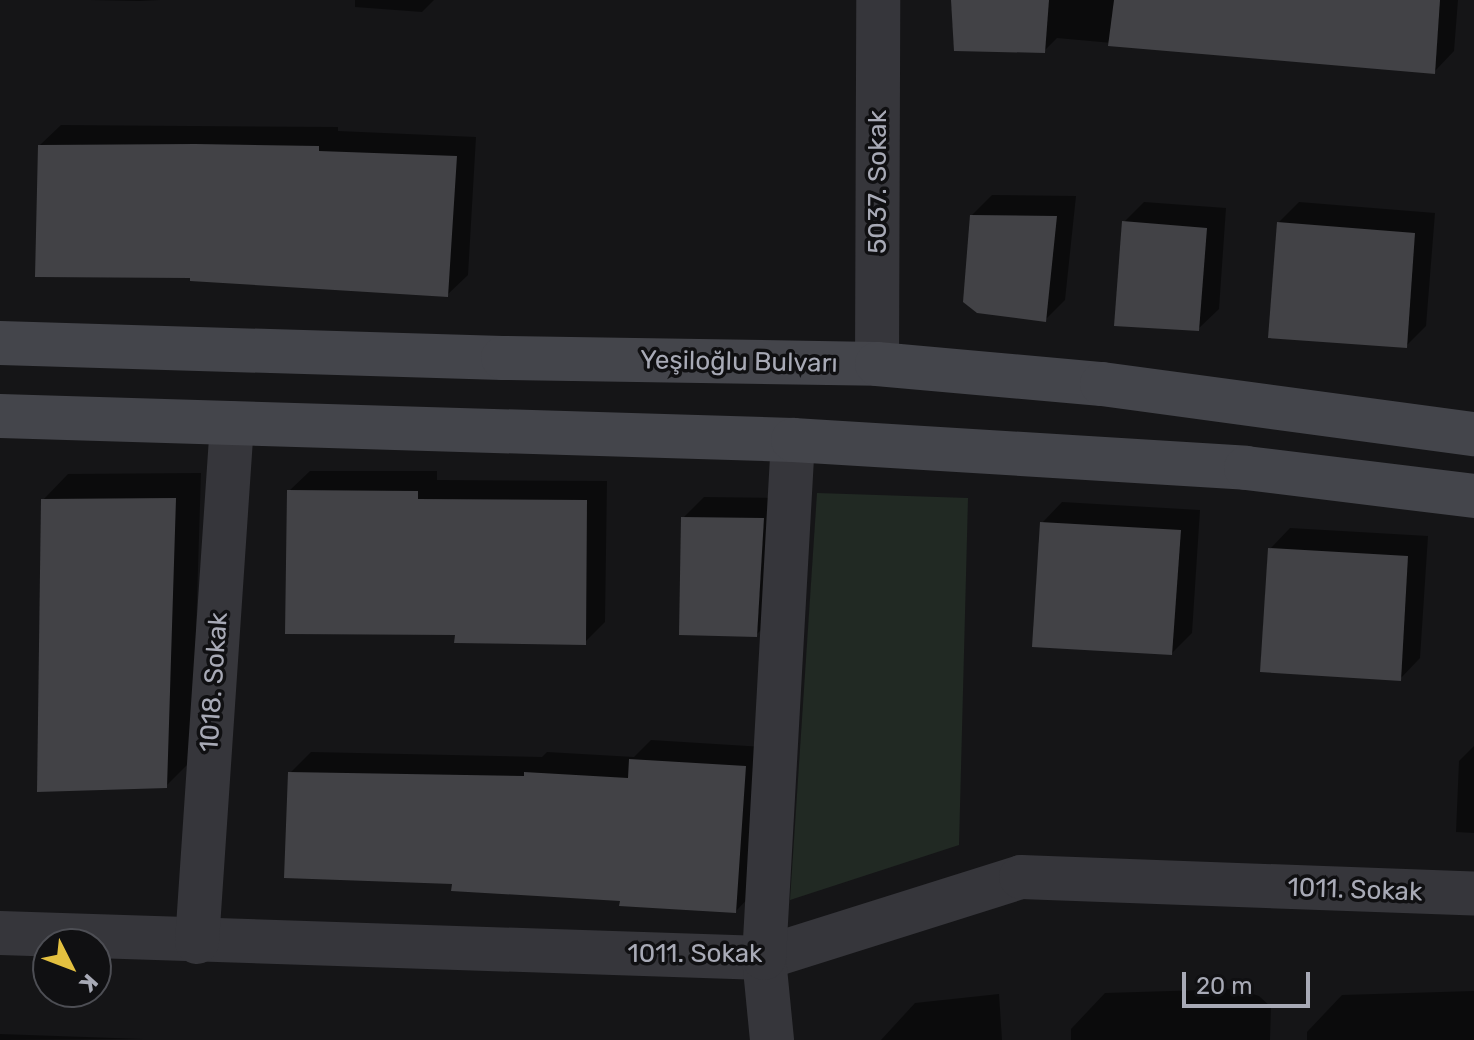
<!DOCTYPE html>
<html>
<head>
<meta charset="utf-8">
<style>
  body { margin:0 }
  #map { position:relative; width:1474px; height:1040px; overflow:hidden; background:#151517; font-family:Rubik,sans-serif }
  div>[style] { position:absolute }
  .green>* { inset:0; background:#212923 }
  .shadow>* { inset:0; background:#0007 }
  .building>* { inset:0; background:#424246 }
  .minor>* { height:44px; margin:-22px; padding:0 22px; transform-origin:22px; border-radius:22px; background:#36363b }
  .secondary>* { height:44px; margin:-22px; padding:0 22px; transform-origin:22px; border-radius:22px; background:#44454b }
  span { translate:-50% -50%; white-space:nowrap; text-align:center; line-height:1.15; -webkit-text-stroke:7px #101012; paint-order:stroke }
  .street-label { font-size:26px; color:#a8aab6 }
  .north { position:absolute; left:32px; top:928px; width:80px; height:80px; box-sizing:border-box; background:#101012; border:2px solid #4d4e54; border-radius:50%; rotate:132deg; font-size:22px; font-weight:700; line-height:32px; text-align:center; color:#a8aab6 }
  .north::after { content:''; display:block; margin:auto; width:28px; height:36px; background:#e3c040; clip-path:polygon(50% 0,100% 100%,50% 72%,0 100%) }
  .scale { position:absolute; left:1182px; top:972px; width:128px; height:36px; box-sizing:border-box; border:4px solid #a8aab6; border-top:0; padding-left:10px; font-size:24px; line-height:28px; white-space:nowrap; color:#a8aab6; -webkit-text-stroke:6px #101012; paint-order:stroke }
</style>
</head>
<body>
<div id="map">
  <div class="green">
    <i style="clip-path:polygon(817px 493px,968px 498px,959px 845px,790px 900px)"></i>
  </div>
  <div class="shadow">
    <i style="clip-path:polygon(90px 0,160px 0,139px 1px)"></i>
    <i style="clip-path:polygon(355px 0,434px 0,422px 12px,355px 7px)"></i>
    <i style="clip-path:polygon(953px 0,1458px 0,1454px 51px,1434px 72px,1057px 38px,1044px 51px)"></i>
    <i style="clip-path:polygon(61px 125px,338px 127px,338px 131px,476px 137px,468px 275px,447px 295px,40px 145px)"></i>
    <i style="clip-path:polygon(992px 195px,1076px 196px,1065px 300px,1045px 320px,972px 215px)"></i>
    <i style="clip-path:polygon(1144px 202px,1226px 208px,1219px 309px,1198px 329px,1124px 222px)"></i>
    <i style="clip-path:polygon(1299px 202px,1435px 213px,1426px 326px,1406px 346px,1278px 223px)"></i>
    <i style="clip-path:polygon(310px 471px,437px 471px,437px 480px,607px 481px,605px 622px,585px 642px,457px 633px,289px 491px)"></i>
    <i style="clip-path:polygon(201px 473px,192px 760px,166px 786px,43px 500px,68px 474px)"></i>
    <i style="clip-path:polygon(704px 497px,783px 498px,777px 614px,756px 635px,683px 518px)"></i>
    <i style="clip-path:polygon(1062px 502px,1200px 510px,1192px 633px,1172px 653px,1042px 523px)"></i>
    <i style="clip-path:polygon(1290px 528px,1428px 536px,1420px 658px,1400px 679px,1270px 549px)"></i>
    <i style="clip-path:polygon(651px 740px,765px 747px,756px 890px,736px 911px,454px 882px,290px 773px,311px 752px,542px 757px,547px 752px,634px 757px)"></i>
    <i style="clip-path:polygon(1474px 746px,1474px 833px,1456px 832px,1459px 761px)"></i>
    <i style="clip-path:polygon(1238px 989px,1259px 996px,1271px 1007px,1270px 1040px,1071px 1040px,1071px 1029px,1105px 993px)"></i>
    <i style="clip-path:polygon(1474px 991px,1474px 1040px,1307px 1040px,1307px 1032px,1342px 995px)"></i>
    <i style="clip-path:polygon(999px 994px,1002px 1040px,881px 1040px,915px 1003px)"></i>
    <i style="clip-path:polygon(0 1034px,143px 1039px,0 1040px)"></i>
  </div>
  <div class="building">
    <i style="clip-path:polygon(951px 0,1049px 0,1045px 53px,954px 51px)"></i>
    <i style="clip-path:polygon(1114px 0,1440px 0,1435px 74px,1108px 46px)"></i>
    <i style="clip-path:polygon(195px 144px,319px 146px,319px 151px,457px 156px,448px 297px,190px 281px,190px 278px,35px 277px,38px 145px)"></i>
    <i style="clip-path:polygon(970px 215px,1057px 216px,1046px 322px,977px 313px,963px 302px)"></i>
    <i style="clip-path:polygon(1122px 221px,1207px 228px,1199px 331px,1114px 326px)"></i>
    <i style="clip-path:polygon(1277px 222px,1415px 233px,1407px 348px,1268px 338px)"></i>
    <i style="clip-path:polygon(287px 490px,418px 491px,418px 499px,587px 500px,586px 645px,454px 643px,455px 635px,285px 634px)"></i>
    <i style="clip-path:polygon(176px 498px,167px 788px,37px 792px,41px 499px)"></i>
    <i style="clip-path:polygon(681px 517px,764px 518px,757px 637px,679px 635px)"></i>
    <i style="clip-path:polygon(1040px 522px,1181px 530px,1172px 655px,1032px 647px)"></i>
    <i style="clip-path:polygon(1268px 548px,1408px 556px,1401px 681px,1260px 672px)"></i>
    <i style="clip-path:polygon(629px 759px,746px 766px,736px 913px,619px 906px,620px 901px,451px 891px,452px 884px,284px 878px,288px 772px,524px 776px,524px 772px,628px 778px)"></i>
  </div>
  <div class="minor">
    <i style="left:877px;top:364px;width:364px;rotate:-89.8deg"></i>
    <i style="left:0;top:933px;width:764px;rotate:1.87deg"></i>
    <i style="left:764px;top:958px;width:269px;rotate:-17.5deg"></i>
    <i style="left:1021px;top:877px;width:453px;rotate:2.1deg"></i>
    <i style="left:197px;top:942px;width:520px;rotate:-86.14deg"></i>
    <i style="left:772px;top:1040px;width:82px;rotate:-95.6deg"></i>
    <i style="left:764px;top:958px;width:519px;rotate:-86.8deg"></i>
  </div>
  <div class="secondary">
    <i style="left:0;top:343px;width:503px;rotate:1.71deg"></i>
    <i style="left:503px;top:358px;width:374px;rotate:0.9deg"></i>
    <i style="left:877px;top:364px;width:226px;rotate:5.1deg"></i>
    <i style="left:1102px;top:384px;width:375px;rotate:7.7deg"></i>
    <i style="left:0;top:416px;width:793px;rotate:1.73deg"></i>
    <i style="left:793px;top:440px;width:454px;rotate:3.5deg"></i>
    <i style="left:1246px;top:468px;width:230px;rotate:7deg"></i>
  </div>
  <div class="street-label">
    <span style="left:878px;top:182px;rotate:-90deg">5037. Sokak</span>
    <span style="left:739px;top:362px;rotate:1deg">Yeşiloğlu Bulvarı</span>
    <span style="left:214px;top:682px;rotate:-86deg">1018. Sokak</span>
    <span style="left:1355px;top:890px;rotate:2deg">1011. Sokak</span>
    <span style="left:695px;top:954px">1011. Sokak</span>
  </div>
  <div class="north">K</div>
  <div class="scale">20 m</div>
</div>
</body>
</html>
